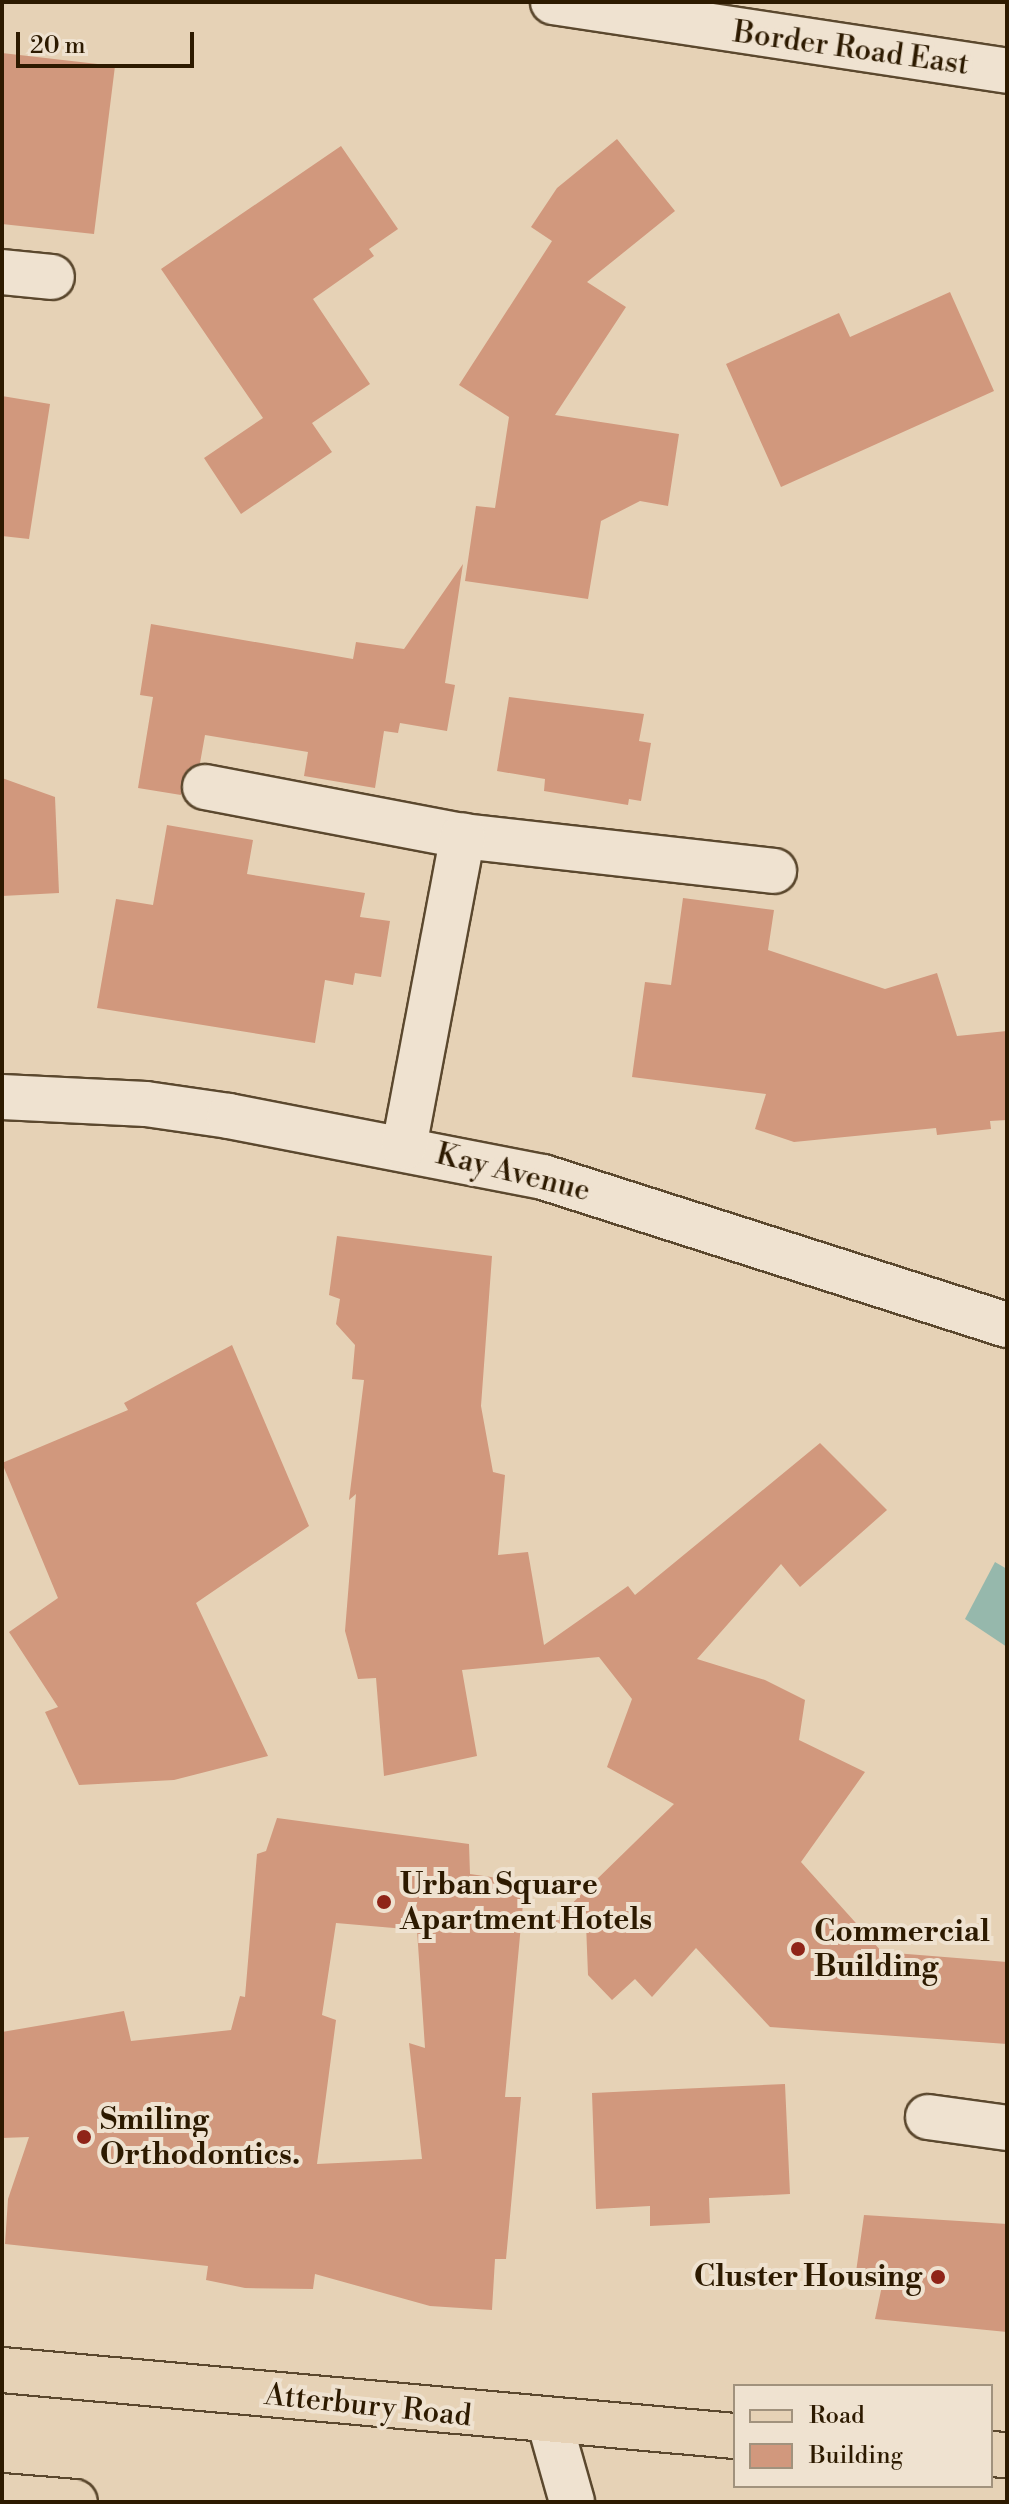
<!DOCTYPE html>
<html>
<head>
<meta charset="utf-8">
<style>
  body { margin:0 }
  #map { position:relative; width:1009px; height:2504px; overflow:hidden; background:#e6d2b6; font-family:"Libre Bodoni",serif }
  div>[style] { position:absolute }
  .water>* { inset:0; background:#96b8ac }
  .building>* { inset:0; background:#d1987d }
  .roads { filter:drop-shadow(2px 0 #5b482e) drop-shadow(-2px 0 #5b482e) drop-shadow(0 2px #5b482e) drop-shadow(0 -2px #5b482e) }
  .minor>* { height:44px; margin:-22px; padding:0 22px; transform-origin:22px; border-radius:22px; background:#efe2d0 }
  .major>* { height:44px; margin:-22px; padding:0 22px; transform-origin:22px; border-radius:22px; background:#e6d2b6 }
  .dots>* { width:22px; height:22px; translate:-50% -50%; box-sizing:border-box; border:4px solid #efe2d0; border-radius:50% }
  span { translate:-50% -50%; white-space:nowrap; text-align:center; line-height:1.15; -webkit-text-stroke:8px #efe2d0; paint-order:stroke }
  .street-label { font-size:30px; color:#2d1a00 }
  .poi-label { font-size:30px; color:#2d1a00; font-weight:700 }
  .left { translate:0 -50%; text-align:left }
  .right { translate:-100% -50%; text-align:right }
  .frame { position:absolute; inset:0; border:4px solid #2d1a00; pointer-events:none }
  .legend { position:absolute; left:733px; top:2384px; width:260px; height:104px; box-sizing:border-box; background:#efe2d0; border:2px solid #a1927d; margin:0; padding:10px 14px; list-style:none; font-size:24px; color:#2d1a00 }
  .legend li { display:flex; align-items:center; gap:16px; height:40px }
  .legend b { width:40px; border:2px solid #a1927d }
  .scale { position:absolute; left:16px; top:32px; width:178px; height:36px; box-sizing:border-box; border:4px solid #2d1a00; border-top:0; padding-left:10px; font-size:24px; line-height:28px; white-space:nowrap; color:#2d1a00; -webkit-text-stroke:6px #efe2d0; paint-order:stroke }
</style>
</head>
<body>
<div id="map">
  <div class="water">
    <i style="clip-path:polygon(995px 1562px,1007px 1569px,1007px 1647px,965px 1619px)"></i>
  </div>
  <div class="building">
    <i style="clip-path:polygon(2px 53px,115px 66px,94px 234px,2px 224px)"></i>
    <i style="clip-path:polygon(617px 139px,675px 211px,587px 282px,626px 307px,555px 415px,679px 434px,668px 506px,640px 501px,601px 521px,588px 599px,465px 581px,476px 506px,495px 508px,509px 417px,459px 385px,552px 241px,531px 227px,557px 188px)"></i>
    <i style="clip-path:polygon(341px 146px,398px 229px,369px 249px,374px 256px,313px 299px,370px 384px,312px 423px,332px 452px,241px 514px,204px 458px,263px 418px,161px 269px)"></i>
    <i style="clip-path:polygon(950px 292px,994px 391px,781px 487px,726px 364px,839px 313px,850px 337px)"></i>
    <i style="clip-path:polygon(2px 396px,50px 404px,29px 539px,2px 536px)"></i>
    <i style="clip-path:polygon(463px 564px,445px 683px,455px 685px,447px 731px,400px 723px,398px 733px,384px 731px,375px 788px,304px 776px,308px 752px,205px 735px,200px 763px,186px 771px,181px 795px,138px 788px,153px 697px,140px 695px,151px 624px,353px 659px,356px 642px,404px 649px)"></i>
    <i style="clip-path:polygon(509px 697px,644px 714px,639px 741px,651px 743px,641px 801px,629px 799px,628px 805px,544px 791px,545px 779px,497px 771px)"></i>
    <i style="clip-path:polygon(2px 778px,55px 797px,59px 893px,2px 896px)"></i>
    <i style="clip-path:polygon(167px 825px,253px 840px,247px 874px,365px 893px,360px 917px,390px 921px,381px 977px,355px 973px,353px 985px,325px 980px,315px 1043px,97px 1008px,116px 899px,153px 905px)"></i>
    <i style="clip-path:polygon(683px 898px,774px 910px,768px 950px,885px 989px,937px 973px,957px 1036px,1007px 1031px,1007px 1120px,990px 1121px,991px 1129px,937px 1135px,936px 1128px,794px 1142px,755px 1129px,766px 1094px,632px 1077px,645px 982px,671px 985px)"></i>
    <i style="clip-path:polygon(337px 1236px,492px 1256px,481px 1406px,493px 1472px,505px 1475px,498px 1555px,528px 1552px,544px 1645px,628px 1586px,635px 1595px,820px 1443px,887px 1510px,800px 1587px,781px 1564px,697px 1659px,765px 1680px,805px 1700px,799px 1740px,865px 1772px,801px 1862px,882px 1952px,1007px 1962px,1007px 2044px,770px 2027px,696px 1948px,652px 1997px,635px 1979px,612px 2000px,588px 1975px,586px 1924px,551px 1924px,674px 1804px,607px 1767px,632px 1699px,599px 1657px,462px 1670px,477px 1756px,384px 1776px,376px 1678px,358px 1679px,345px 1631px,356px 1494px,349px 1500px,364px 1380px,352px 1379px,355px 1345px,336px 1324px,340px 1299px,329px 1295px)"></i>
    <i style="clip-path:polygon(232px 1345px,309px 1526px,196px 1603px,268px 1756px,174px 1780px,79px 1785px,45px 1712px,58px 1707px,9px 1632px,58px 1598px,2px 1463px,128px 1410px,124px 1403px)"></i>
    <i style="clip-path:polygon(evenodd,277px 1818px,469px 1844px,470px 1874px,525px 1882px,505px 2097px,521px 2097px,506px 2259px,495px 2259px,492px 2310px,430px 2306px,315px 2274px,313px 2289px,245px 2288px,206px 2280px,208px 2266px,5px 2244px,8px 2199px,29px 2137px,2px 2138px,2px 2032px,124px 2011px,131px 2041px,231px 2030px,240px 1996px,245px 1997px,257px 1854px,266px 1851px,277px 1818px,336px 1923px,417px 1930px,425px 2048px,409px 2043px,422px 2159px,317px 2164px,336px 2020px,322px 2015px,336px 1923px)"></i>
    <i style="clip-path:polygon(785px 2084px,790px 2194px,709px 2198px,710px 2223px,650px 2226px,650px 2206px,596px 2209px,592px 2093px)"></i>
    <i style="clip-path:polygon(864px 2215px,1007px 2224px,1007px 2332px,875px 2319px,883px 2281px,856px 2272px)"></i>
  </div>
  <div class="roads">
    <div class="minor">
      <i style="left:553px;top:2px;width:459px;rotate:8.6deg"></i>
      <i style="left:2px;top:272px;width:50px;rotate:5.7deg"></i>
      <i style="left:205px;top:787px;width:263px;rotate:10.8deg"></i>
      <i style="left:463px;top:836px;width:313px;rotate:6.4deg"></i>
      <i style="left:2px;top:1097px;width:144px;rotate:2.8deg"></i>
      <i style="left:146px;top:1104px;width:84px;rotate:8.2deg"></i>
      <i style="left:229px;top:1116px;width:320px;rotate:11deg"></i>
      <i style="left:543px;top:1177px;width:487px;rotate:17.7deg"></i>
      <i style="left:404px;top:1147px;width:317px;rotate:-79.3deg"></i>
      <i style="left:928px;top:2117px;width:80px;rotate:7.9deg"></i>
      <i style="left:550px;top:2424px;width:81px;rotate:74.2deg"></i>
    </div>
    <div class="major">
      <i style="left:2px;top:2370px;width:736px;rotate:5.15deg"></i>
      <i style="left:991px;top:2454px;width:16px;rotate:4deg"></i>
      <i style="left:2px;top:2496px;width:73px;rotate:4.7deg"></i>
    </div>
  </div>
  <div class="dots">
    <i style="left:384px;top:1902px;background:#8f2418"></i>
    <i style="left:798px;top:1949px;background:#8f2418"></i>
    <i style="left:84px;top:2137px;background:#8f2418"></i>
    <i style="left:938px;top:2277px;background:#8f2418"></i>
  </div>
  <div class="street-label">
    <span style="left:851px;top:49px;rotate:8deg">Border Road East</span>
    <span style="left:513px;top:1173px;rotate:14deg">Kay Avenue</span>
    <span style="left:368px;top:2406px;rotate:6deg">Atterbury Road</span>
  </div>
  <div class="poi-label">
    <span class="left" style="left:400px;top:1902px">Urban Square<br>Apartment Hotels</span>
    <span class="left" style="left:814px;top:1949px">Commercial<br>Building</span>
    <span class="left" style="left:100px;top:2137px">Smiling<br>Orthodontics.</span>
    <span class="right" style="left:922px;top:2277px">Cluster Housing</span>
  </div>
  <div class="frame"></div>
  <ul class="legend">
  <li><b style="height:10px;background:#e6d2b6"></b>Road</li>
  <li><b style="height:22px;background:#d1987d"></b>Building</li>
  </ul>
  <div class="scale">20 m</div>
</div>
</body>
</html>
